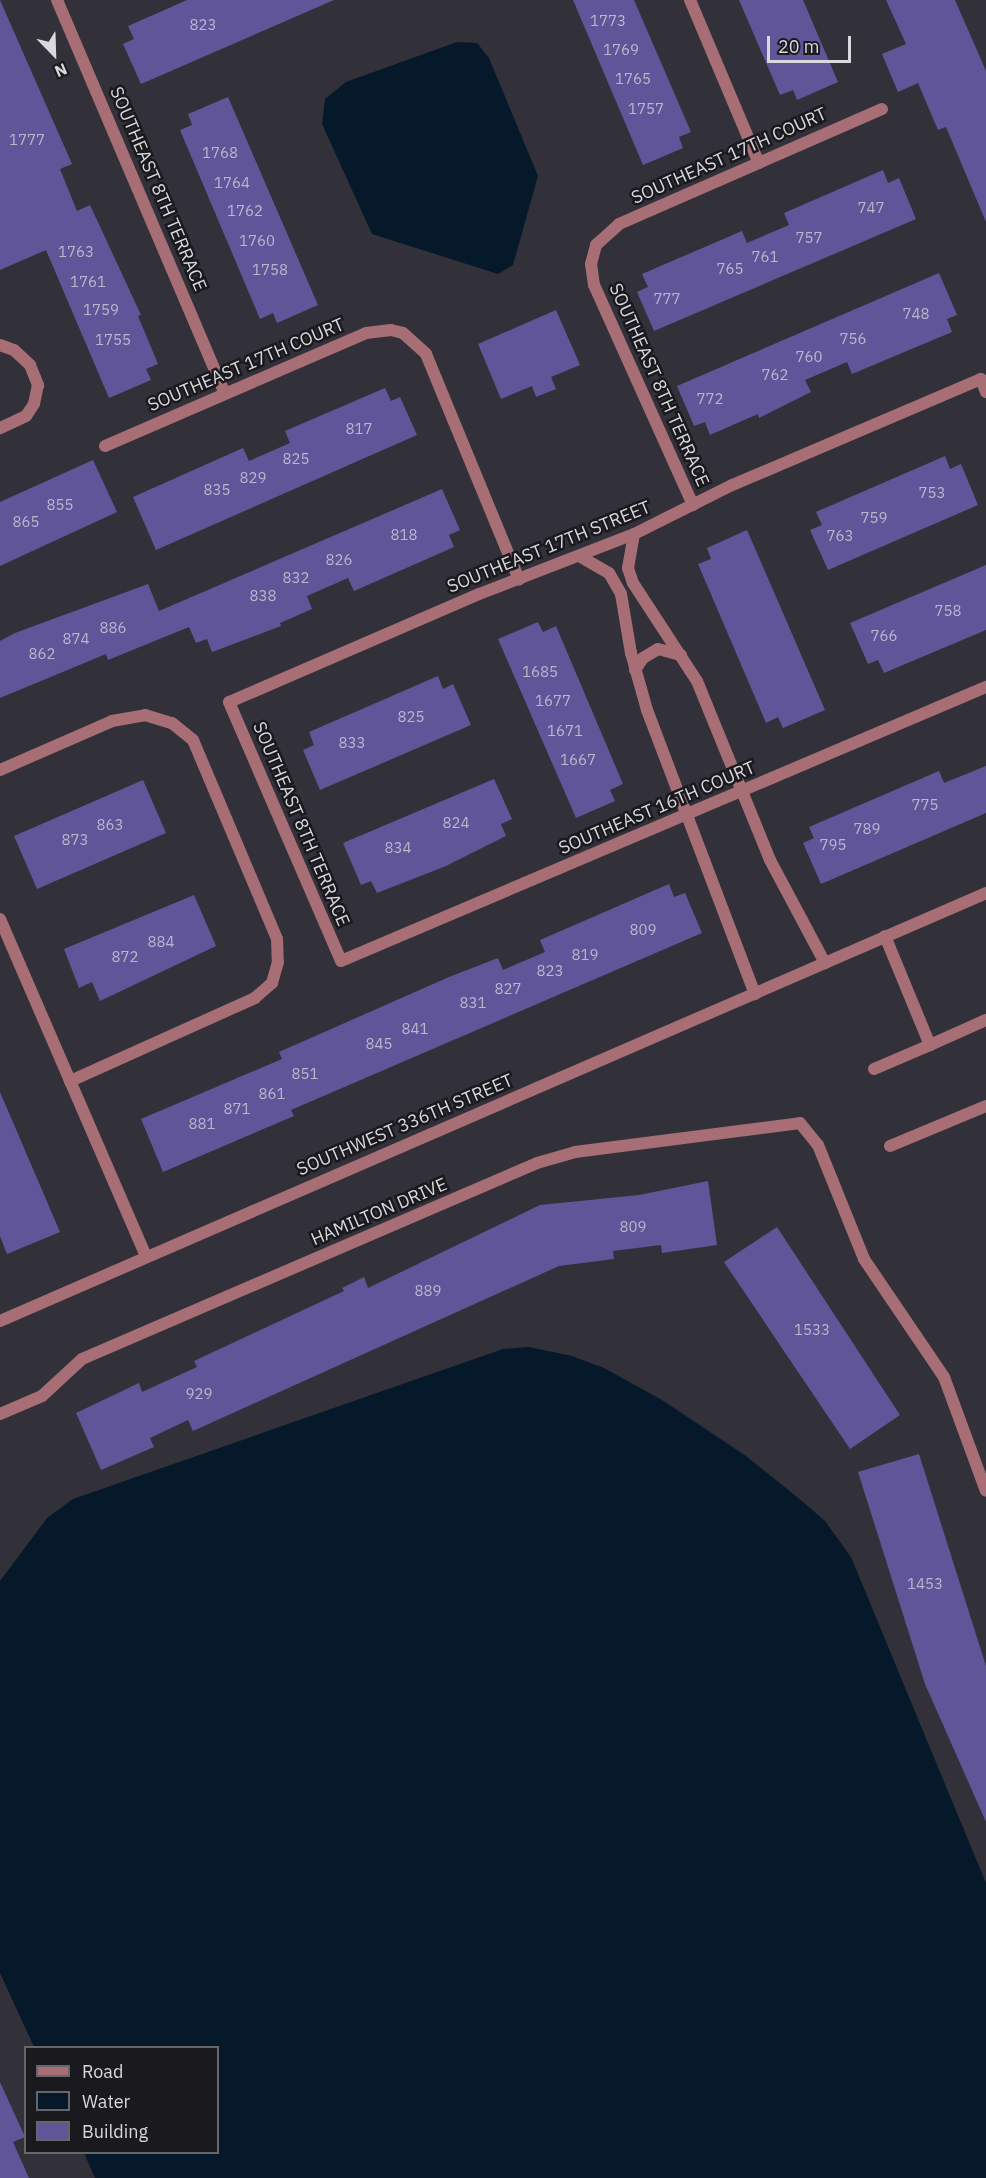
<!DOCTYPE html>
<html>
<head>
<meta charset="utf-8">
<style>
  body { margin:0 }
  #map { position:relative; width:986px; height:2178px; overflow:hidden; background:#32313a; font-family:"IBM Plex Sans",sans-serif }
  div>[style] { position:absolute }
  .water>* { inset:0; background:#06192a }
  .building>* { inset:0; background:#605598 }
  .service>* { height:12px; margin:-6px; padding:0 6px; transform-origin:6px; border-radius:6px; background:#a86e75 }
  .minor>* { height:12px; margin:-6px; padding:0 6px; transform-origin:6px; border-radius:6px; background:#a86e75 }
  span { translate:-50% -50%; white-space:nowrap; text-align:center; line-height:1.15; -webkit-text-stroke:5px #1a191d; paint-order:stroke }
  .number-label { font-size:15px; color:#bab7cc }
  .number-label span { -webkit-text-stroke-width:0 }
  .street-label { font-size:18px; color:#d8d8dd }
  .legend { position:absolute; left:24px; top:2046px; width:195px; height:108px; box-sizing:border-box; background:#1a191d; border:2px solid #66656a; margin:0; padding:8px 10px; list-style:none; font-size:18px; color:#d8d8dd }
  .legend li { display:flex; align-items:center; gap:12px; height:30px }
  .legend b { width:30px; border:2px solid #66656a }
  .north { position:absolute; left:24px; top:24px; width:60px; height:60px; -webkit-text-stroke:4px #1a191d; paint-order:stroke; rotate:157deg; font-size:16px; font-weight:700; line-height:24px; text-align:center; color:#d8d8dd }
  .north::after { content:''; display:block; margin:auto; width:21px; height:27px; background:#d8d8dd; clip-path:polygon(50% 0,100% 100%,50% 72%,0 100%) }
  .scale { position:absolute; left:767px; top:36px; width:84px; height:27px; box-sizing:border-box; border:3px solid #d8d8dd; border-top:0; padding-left:8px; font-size:18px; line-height:21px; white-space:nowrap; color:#d8d8dd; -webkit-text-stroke:4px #1a191d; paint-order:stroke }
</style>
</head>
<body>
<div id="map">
  <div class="water">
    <i style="clip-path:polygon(457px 42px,477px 43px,489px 58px,538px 176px,513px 265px,498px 274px,372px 234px,322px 124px,325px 99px,346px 82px)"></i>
    <i style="clip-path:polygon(529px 1347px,572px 1356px,604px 1368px,662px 1400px,746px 1456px,802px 1501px,825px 1521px,851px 1557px,986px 1883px,986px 2178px,95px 2178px,84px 2153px,218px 2152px,218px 2048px,34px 2047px,0 1973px,0 1581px,47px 1518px,73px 1499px,503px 1349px)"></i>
  </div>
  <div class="building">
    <i style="clip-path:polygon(0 0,72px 164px,60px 169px,77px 211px,90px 205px,141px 315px,138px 316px,158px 364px,146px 369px,151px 380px,109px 398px,46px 250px,0 270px)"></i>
    <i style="clip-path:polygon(187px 0,334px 0,141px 84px,123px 44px,134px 39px,128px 26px)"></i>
    <i style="clip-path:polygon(573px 0,634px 0,691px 132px,679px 137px,683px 148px,643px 165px)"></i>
    <i style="clip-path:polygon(739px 0,803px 0,838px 82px,797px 100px,793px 90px,780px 95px)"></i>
    <i style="clip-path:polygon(886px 0,955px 0,986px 71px,986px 222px,946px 127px,938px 130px,918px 83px,898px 92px,882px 54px,906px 44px)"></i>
    <i style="clip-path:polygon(228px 97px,318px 305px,277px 323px,273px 313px,260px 319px,180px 130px,192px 125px,188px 114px)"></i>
    <i style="clip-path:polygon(883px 170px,888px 183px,899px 178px,916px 219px,654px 331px,637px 292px,648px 287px,642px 274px,742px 231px,747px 243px,789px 225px,784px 213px)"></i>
    <i style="clip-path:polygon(939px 273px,957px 315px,947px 319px,952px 332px,852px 374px,847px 362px,805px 380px,811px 392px,759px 418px,758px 414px,710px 435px,705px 422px,694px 426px,677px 386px)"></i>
    <i style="clip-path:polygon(556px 310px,580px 365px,551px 377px,556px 389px,536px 397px,532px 386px,501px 399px,478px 344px)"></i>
    <i style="clip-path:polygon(385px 388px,391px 401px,400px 397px,417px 435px,156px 550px,133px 497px,243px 448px,249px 461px,290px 443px,285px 431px)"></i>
    <i style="clip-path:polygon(945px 456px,950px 469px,961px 464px,978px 505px,828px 570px,810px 530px,822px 525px,816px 512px)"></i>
    <i style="clip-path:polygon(93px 460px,117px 512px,0 566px,0 502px)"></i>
    <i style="clip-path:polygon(442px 489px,460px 530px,449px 535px,454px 547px,354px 591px,348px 578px,307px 596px,312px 609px,280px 623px,281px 626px,212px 652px,207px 639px,196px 643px,189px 627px,108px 660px,106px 654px,0 698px,0 641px,15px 633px,148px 584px,159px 611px)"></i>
    <i style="clip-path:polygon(747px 530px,825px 710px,783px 728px,778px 717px,766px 723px,698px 564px,711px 559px,707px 548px)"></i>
    <i style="clip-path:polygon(986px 565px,986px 630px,884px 673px,878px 660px,868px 664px,850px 623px)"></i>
    <i style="clip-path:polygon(538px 622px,543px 632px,556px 626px,623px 784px,610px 790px,615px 801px,576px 818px,498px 639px)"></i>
    <i style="clip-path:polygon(438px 676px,443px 689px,453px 684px,471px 725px,320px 790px,303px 750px,314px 745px,309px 732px)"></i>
    <i style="clip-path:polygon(986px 766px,986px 813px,821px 884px,803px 843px,814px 838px,809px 827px,939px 771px,944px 783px)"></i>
    <i style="clip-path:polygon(494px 779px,512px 819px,501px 824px,506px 836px,446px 866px,377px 893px,371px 881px,361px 885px,343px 843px)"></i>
    <i style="clip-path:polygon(143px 780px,166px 833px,37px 889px,14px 836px)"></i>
    <i style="clip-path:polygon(669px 884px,674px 897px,685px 893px,702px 933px,291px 1110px,294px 1116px,163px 1172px,141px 1119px,282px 1059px,279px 1052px,449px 977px,498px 958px,503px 970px,545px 952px,540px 940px)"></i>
    <i style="clip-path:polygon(194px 895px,216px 946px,100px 1001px,92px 982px,79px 988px,64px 949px)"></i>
    <i style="clip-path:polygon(0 1092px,60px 1232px,7px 1254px,0 1236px)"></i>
    <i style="clip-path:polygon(708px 1181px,717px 1245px,662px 1253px,661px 1245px,613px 1251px,614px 1259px,559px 1266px,193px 1431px,188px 1420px,150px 1438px,154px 1447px,101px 1470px,76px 1413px,139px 1383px,142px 1392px,197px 1367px,194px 1361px,344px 1291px,342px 1288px,364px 1277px,368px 1288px,540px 1205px,639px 1195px)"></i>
    <i style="clip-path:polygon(777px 1227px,900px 1415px,850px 1449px,724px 1262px)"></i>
    <i style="clip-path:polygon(919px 1454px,986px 1666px,986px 1822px,925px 1684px,858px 1472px)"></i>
    <i style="clip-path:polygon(0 2082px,25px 2137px,13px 2142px,29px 2178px,0 2178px)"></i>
  </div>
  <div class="service">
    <i style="left:885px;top:936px;width:118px;rotate:67.6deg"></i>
    <i style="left:930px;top:1045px;width:61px;rotate:-24.1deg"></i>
    <i style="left:874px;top:1069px;width:61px;rotate:-23.2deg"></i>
  </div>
  <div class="minor">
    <i style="left:57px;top:0;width:427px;rotate:66.9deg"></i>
    <i style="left:690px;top:0;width:177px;rotate:67.1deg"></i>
    <i style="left:0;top:345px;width:15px;rotate:20deg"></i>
    <i style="left:14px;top:350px;width:22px;rotate:43deg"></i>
    <i style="left:30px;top:365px;width:22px;rotate:68deg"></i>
    <i style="left:38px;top:385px;width:19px;rotate:102deg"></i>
    <i style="left:34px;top:404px;width:14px;rotate:124deg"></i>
    <i style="left:26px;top:416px;width:29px;rotate:155deg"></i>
    <i style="left:986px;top:392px;width:14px;rotate:-111deg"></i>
    <i style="left:981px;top:379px;width:271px;rotate:156.9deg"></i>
    <i style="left:732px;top:485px;width:110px;rotate:153.4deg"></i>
    <i style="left:634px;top:534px;width:166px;rotate:158.8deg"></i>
    <i style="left:479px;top:594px;width:272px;rotate:156.6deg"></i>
    <i style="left:229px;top:702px;width:282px;rotate:66.6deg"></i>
    <i style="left:341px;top:961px;width:701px;rotate:-23.02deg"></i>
    <i style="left:105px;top:446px;width:284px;rotate:-23.4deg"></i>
    <i style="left:366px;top:333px;width:25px;rotate:-7deg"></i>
    <i style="left:391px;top:330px;width:12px;rotate:14deg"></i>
    <i style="left:403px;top:333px;width:31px;rotate:42deg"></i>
    <i style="left:426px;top:354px;width:244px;rotate:67.6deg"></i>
    <i style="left:693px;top:505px;width:241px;rotate:-114.2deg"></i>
    <i style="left:594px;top:285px;width:21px;rotate:-98deg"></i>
    <i style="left:591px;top:264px;width:20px;rotate:-75deg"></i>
    <i style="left:596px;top:245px;width:31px;rotate:-42deg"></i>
    <i style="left:619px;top:224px;width:287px;rotate:-23.6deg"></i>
    <i style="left:634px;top:534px;width:35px;rotate:100deg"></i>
    <i style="left:628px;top:568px;width:16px;rotate:72deg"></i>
    <i style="left:633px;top:583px;width:117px;rotate:56.9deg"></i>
    <i style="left:697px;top:681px;width:193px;rotate:67.8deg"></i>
    <i style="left:770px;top:860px;width:117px;rotate:61.9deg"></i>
    <i style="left:581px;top:557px;width:32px;rotate:30deg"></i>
    <i style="left:609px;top:573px;width:24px;rotate:60deg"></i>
    <i style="left:621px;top:594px;width:60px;rotate:80.4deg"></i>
    <i style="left:631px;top:653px;width:59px;rotate:74.3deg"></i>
    <i style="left:647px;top:710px;width:304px;rotate:69.2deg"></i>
    <i style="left:635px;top:670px;width:14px;rotate:-56deg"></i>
    <i style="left:643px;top:658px;width:17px;rotate:-31deg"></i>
    <i style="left:658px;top:649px;width:24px;rotate:15deg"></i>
    <i style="left:0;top:770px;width:122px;rotate:-23.6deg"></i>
    <i style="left:112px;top:721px;width:34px;rotate:-10deg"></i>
    <i style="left:145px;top:715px;width:28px;rotate:17deg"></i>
    <i style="left:172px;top:723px;width:27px;rotate:39deg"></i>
    <i style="left:193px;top:740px;width:216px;rotate:67.1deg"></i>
    <i style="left:277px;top:939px;width:23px;rotate:88deg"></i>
    <i style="left:278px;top:962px;width:22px;rotate:106deg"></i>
    <i style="left:272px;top:983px;width:23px;rotate:139deg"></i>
    <i style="left:255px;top:998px;width:203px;rotate:155.8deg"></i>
    <i style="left:0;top:919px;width:368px;rotate:66.6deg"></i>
    <i style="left:890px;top:1146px;width:104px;rotate:-22.6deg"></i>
    <i style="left:0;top:1321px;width:1075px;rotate:-23.46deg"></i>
    <i style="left:0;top:1414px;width:46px;rotate:-23.2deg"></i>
    <i style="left:42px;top:1396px;width:54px;rotate:-42.8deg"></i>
    <i style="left:82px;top:1359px;width:495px;rotate:-23.3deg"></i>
    <i style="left:537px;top:1163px;width:40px;rotate:-16deg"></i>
    <i style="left:575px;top:1152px;width:227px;rotate:-7.3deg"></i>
    <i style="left:800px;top:1123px;width:28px;rotate:51deg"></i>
    <i style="left:818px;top:1145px;width:123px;rotate:68deg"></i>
    <i style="left:864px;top:1259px;width:143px;rotate:55.9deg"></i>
    <i style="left:944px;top:1377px;width:121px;rotate:69.8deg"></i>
  </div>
  <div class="number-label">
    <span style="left:608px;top:21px">1773</span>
    <span style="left:203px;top:25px">823</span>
    <span style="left:621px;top:50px">1769</span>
    <span style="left:633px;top:79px">1765</span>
    <span style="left:646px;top:109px">1757</span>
    <span style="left:27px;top:140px">1777</span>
    <span style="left:220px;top:153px">1768</span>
    <span style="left:232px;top:183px">1764</span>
    <span style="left:871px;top:208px">747</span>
    <span style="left:245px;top:211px">1762</span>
    <span style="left:809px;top:238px">757</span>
    <span style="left:257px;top:241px">1760</span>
    <span style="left:76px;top:252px">1763</span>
    <span style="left:765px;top:257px">761</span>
    <span style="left:730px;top:269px">765</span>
    <span style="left:270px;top:270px">1758</span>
    <span style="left:88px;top:282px">1761</span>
    <span style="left:667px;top:299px">777</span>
    <span style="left:101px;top:310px">1759</span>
    <span style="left:916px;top:314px">748</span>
    <span style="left:853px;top:339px">756</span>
    <span style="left:113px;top:340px">1755</span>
    <span style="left:809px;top:357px">760</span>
    <span style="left:775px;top:375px">762</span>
    <span style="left:710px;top:399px">772</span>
    <span style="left:359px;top:429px">817</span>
    <span style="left:296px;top:459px">825</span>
    <span style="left:253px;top:478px">829</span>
    <span style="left:217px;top:490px">835</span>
    <span style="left:932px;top:493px">753</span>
    <span style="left:60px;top:505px">855</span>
    <span style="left:874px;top:518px">759</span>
    <span style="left:26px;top:522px">865</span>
    <span style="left:404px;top:535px">818</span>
    <span style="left:840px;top:536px">763</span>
    <span style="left:339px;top:560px">826</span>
    <span style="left:296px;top:578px">832</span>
    <span style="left:263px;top:596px">838</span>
    <span style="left:948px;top:611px">758</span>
    <span style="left:113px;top:628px">886</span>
    <span style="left:884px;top:636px">766</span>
    <span style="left:76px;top:639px">874</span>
    <span style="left:42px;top:654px">862</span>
    <span style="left:540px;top:672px">1685</span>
    <span style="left:553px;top:701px">1677</span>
    <span style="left:411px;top:717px">825</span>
    <span style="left:565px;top:731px">1671</span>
    <span style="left:352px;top:743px">833</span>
    <span style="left:578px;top:760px">1667</span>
    <span style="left:925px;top:805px">775</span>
    <span style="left:456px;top:823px">824</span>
    <span style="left:110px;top:825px">863</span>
    <span style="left:867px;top:829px">789</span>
    <span style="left:75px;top:840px">873</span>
    <span style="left:833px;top:845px">795</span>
    <span style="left:398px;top:848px">834</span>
    <span style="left:643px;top:930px">809</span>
    <span style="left:161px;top:942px">884</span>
    <span style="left:585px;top:955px">819</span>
    <span style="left:125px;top:957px">872</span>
    <span style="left:550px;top:971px">823</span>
    <span style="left:508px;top:989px">827</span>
    <span style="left:473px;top:1003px">831</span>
    <span style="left:415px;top:1029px">841</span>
    <span style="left:379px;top:1044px">845</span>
    <span style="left:305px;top:1074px">851</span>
    <span style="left:272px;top:1094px">861</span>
    <span style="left:237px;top:1109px">871</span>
    <span style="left:202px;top:1124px">881</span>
    <span style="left:633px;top:1227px">809</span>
    <span style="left:428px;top:1291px">889</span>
    <span style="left:812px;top:1330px">1533</span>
    <span style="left:199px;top:1394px">929</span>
    <span style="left:925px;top:1584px">1453</span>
  </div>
  <div class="street-label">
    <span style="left:729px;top:156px;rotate:-24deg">SOUTHEAST 17TH COURT</span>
    <span style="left:158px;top:189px;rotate:67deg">SOUTHEAST 8TH TERRACE</span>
    <span style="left:246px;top:365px;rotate:-23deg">SOUTHEAST 17TH COURT</span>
    <span style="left:659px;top:385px;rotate:66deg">SOUTHEAST 8TH TERRACE</span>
    <span style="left:549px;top:547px;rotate:-22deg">SOUTHEAST 17TH STREET</span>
    <span style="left:657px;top:808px;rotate:-23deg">SOUTHEAST 16TH COURT</span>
    <span style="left:301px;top:824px;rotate:67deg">SOUTHEAST 8TH TERRACE</span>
    <span style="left:405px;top:1125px;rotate:-23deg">SOUTHWEST 336TH STREET</span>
    <span style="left:379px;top:1212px;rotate:-23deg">HAMILTON DRIVE</span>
  </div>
  <ul class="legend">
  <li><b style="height:8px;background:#a86e75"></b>Road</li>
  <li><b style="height:16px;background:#06192a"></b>Water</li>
  <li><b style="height:16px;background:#605598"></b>Building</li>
  </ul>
  <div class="north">N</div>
  <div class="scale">20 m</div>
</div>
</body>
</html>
